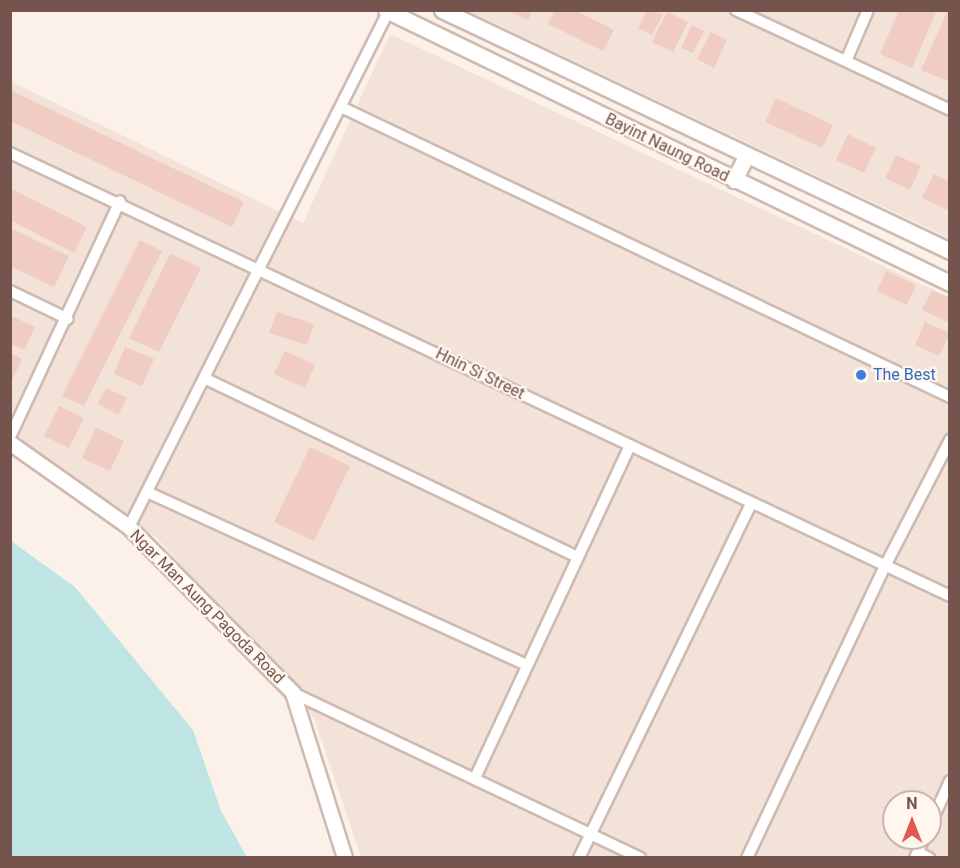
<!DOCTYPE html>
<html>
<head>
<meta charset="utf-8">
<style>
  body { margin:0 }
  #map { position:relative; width:960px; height:868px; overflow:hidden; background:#fcf1e9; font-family:Roboto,sans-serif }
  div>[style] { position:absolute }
  .residential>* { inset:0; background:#f3e2d8 }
  .water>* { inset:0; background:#bee5e3 }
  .building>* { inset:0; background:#f0ccc2 }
  .roads { filter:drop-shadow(2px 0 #cfbab1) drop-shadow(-2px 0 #cfbab1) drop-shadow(0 2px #cfbab1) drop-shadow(0 -2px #cfbab1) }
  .minor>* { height:10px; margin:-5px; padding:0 5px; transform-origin:5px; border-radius:5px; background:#fff }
  .tertiary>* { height:14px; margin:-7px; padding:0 7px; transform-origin:7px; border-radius:7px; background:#fff }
  .secondary>* { height:15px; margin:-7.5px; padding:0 7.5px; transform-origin:7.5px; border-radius:7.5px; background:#fff }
  .dots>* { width:16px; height:16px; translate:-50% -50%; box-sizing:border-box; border:3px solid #fef6ef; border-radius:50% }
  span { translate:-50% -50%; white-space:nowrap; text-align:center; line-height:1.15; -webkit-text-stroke:4.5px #fef6ef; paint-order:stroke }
  .street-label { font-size:16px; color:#75544d }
  .shop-label { font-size:16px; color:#366cbe }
  .left { translate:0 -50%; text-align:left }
  .frame { position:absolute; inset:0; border:12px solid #75544d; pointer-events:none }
  .north { position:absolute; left:882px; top:790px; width:60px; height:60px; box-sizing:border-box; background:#fef6ef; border:2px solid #c7b5ae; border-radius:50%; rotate:0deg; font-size:16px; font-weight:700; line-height:24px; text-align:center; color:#75544d }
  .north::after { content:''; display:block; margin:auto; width:21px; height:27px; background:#df5a54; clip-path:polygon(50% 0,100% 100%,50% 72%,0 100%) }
</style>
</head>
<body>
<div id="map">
  <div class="residential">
    <i style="clip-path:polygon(468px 11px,949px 11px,949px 238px)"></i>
    <i style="clip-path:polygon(evenodd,390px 34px,949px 297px,949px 857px,361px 857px,314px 718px,157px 538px,11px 435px,10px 81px,303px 223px,390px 34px,894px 802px,930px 802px,930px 838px,894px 838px,894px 802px)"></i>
  </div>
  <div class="water">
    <i style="clip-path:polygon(11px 541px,75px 587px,193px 730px,221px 811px,247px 857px,11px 857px)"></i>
  </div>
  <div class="building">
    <i style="clip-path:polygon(508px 10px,532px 10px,528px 20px)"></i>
    <i style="clip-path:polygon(555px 10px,575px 10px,614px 30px,603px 51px,548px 24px)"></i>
    <i style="clip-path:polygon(647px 10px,663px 14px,652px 35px,638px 28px)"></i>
    <i style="clip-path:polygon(899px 10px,937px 10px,912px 68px,880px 54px)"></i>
    <i style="clip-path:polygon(948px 10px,950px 10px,950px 82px,921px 70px)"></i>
    <i style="clip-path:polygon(667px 12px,688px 22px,673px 52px,652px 42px)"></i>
    <i style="clip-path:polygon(692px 25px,704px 31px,693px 53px,681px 48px)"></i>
    <i style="clip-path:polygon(711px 32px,727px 40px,714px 68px,697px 59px)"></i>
    <i style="clip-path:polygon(10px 90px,244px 202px,232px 227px,10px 121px)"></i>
    <i style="clip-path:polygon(776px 98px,833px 125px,822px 148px,765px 122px)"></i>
    <i style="clip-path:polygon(848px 134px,876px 148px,864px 173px,836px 160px)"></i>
    <i style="clip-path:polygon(896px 155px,921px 166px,910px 190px,885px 178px)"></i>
    <i style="clip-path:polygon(934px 174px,950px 182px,950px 211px,922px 198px)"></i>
    <i style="clip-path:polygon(10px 188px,87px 227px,74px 253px,10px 220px)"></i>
    <i style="clip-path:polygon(10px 228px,69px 256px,54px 287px,10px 266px)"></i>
    <i style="clip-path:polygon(140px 240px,162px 251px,84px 406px,62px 396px)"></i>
    <i style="clip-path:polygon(170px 254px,201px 268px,159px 352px,129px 338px)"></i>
    <i style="clip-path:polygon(886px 271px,916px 285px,907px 305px,877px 291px)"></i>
    <i style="clip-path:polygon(932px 290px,950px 298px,950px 323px,922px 310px)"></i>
    <i style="clip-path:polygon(277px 312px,314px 324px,307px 345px,269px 333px)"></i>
    <i style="clip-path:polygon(12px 316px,35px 327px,24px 350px,10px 343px)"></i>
    <i style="clip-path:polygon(925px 322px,950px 333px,939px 356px,915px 345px)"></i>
    <i style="clip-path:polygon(125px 347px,154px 359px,142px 386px,114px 374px)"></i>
    <i style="clip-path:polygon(285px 351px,315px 365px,305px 388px,274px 374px)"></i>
    <i style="clip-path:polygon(10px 353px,22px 359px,10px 384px)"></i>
    <i style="clip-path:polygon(106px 388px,127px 398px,118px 415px,98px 404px)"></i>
    <i style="clip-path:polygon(59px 406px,84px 418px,69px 448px,44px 436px)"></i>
    <i style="clip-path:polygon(96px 427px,124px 441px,110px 471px,82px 458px)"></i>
    <i style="clip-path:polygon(310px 447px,350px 466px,314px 541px,274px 522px)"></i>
  </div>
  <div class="roads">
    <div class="minor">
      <i style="left:736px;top:10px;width:236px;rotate:25deg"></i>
      <i style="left:846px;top:61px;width:56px;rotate:-66.7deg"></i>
      <i style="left:341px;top:107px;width:675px;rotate:25.46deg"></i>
      <i style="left:10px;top:153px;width:1039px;rotate:25.23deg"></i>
      <i style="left:10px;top:291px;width:64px;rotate:25.8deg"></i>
      <i style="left:206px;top:379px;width:412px;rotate:25.6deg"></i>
      <i style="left:10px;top:437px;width:260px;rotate:-65deg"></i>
      <i style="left:147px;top:492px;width:417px;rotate:24.5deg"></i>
      <i style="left:129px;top:527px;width:579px;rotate:-63.3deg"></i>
      <i style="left:293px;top:693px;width:384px;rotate:25.4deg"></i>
      <i style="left:475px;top:778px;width:366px;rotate:-65deg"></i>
      <i style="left:930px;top:825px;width:48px;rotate:-65.6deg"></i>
      <i style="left:918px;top:852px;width:13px;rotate:29deg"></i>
      <i style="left:579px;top:858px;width:394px;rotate:-64.1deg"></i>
      <i style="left:747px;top:858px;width:323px;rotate:-64.7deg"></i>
      <i style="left:885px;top:566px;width:142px;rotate:-62.7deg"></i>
      <i style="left:915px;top:858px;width:22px;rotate:-66deg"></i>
    </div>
    <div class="tertiary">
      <i style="left:10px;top:443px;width:146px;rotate:35.2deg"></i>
      <i style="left:129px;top:527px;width:233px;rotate:45.3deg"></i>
      <i style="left:293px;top:693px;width:173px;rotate:72.5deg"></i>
    </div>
    <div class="secondary">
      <i style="left:386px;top:10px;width:627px;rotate:25.83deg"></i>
      <i style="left:442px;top:10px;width:562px;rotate:25.38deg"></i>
      <i style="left:734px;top:180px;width:28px;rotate:-63deg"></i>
    </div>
  </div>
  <div class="dots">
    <i style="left:861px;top:375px;background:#3f7fe0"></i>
  </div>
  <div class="street-label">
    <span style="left:667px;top:148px;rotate:26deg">Bayint Naung Road</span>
    <span style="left:480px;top:374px;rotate:26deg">Hnin Si Street</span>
    <span style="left:207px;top:607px;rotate:45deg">Ngar Man Aung Pagoda Road</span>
  </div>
  <div class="shop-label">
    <span class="left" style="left:873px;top:375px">The Best</span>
  </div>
  <div class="frame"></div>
  <div class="north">N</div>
</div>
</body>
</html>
